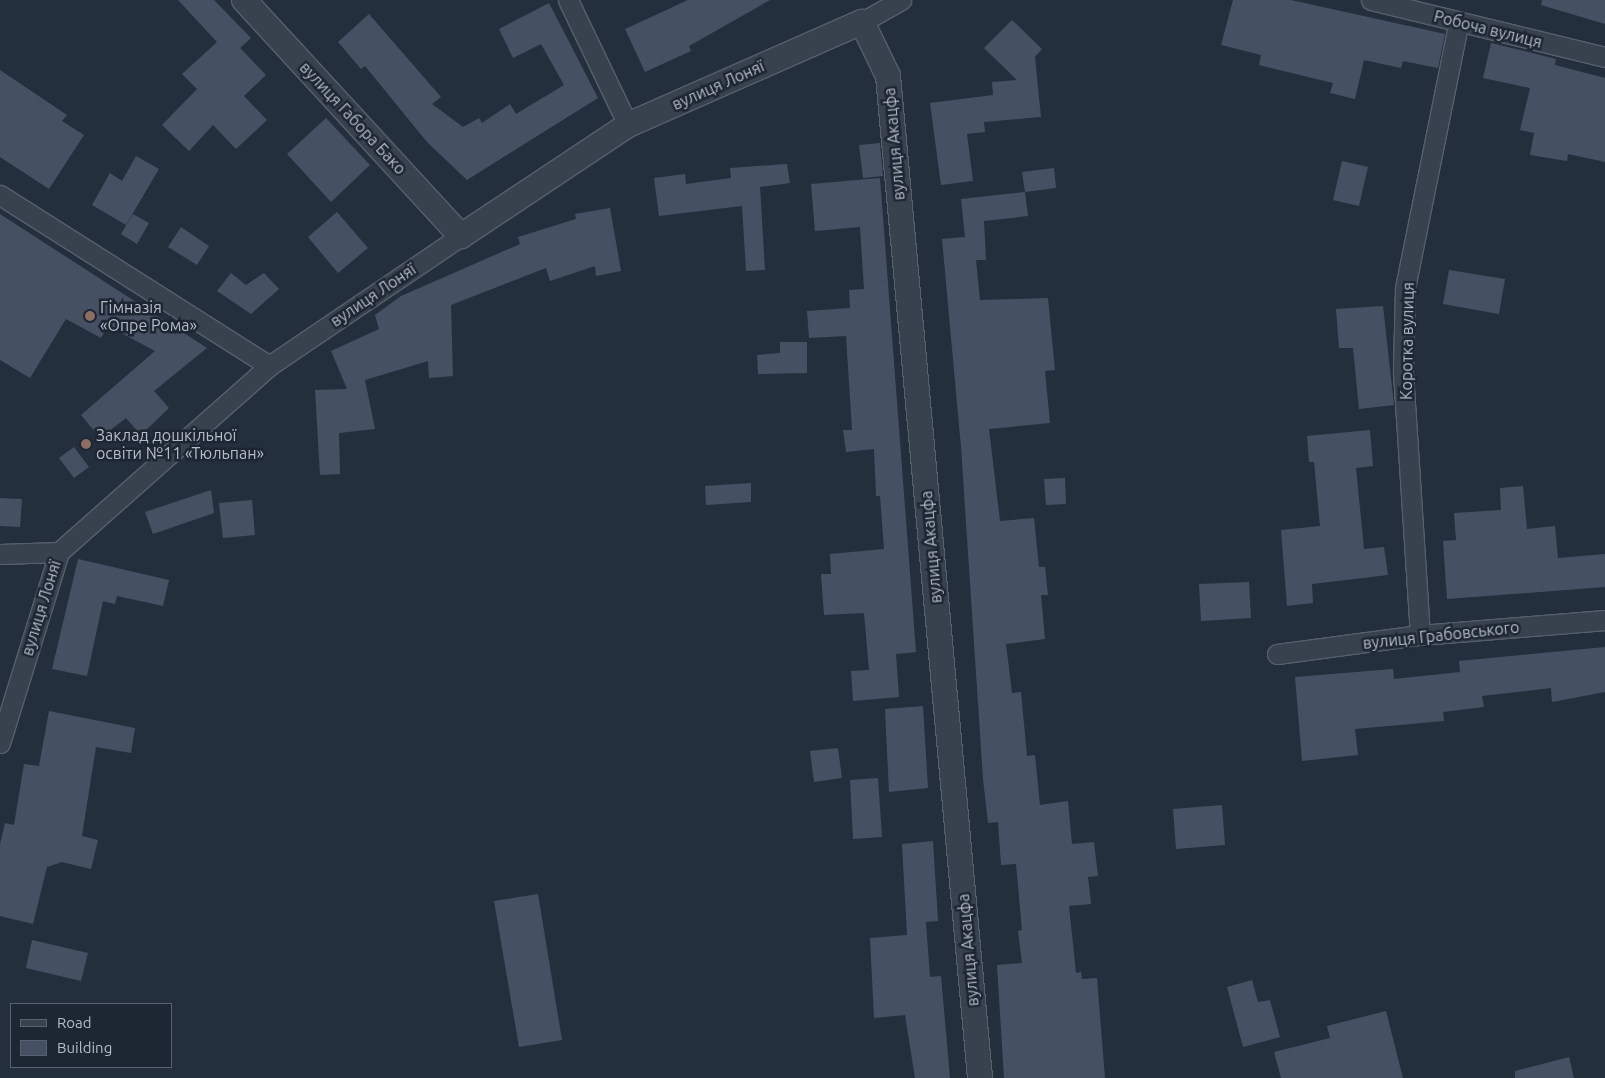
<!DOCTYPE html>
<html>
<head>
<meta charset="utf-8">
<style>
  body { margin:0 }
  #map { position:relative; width:1605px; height:1078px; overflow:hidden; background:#242f3e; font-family:Ubuntu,sans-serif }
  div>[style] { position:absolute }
  .building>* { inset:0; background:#455162 }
  .roads { filter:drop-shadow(1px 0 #565f6c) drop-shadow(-1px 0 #565f6c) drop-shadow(0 1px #565f6c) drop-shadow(0 -1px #565f6c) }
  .minor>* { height:19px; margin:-9.5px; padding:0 9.5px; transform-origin:9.5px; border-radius:9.5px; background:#38414e }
  .tertiary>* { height:24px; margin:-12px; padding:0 12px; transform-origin:12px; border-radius:12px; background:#38414e }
  .dots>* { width:14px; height:14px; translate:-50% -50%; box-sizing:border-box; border:2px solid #1d2633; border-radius:50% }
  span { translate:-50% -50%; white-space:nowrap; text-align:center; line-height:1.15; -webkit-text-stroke:5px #1d2633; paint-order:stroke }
  .street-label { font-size:16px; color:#b4bcc9 }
  .poi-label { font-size:16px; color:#b4bcc9 }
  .left { translate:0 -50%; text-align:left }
  .legend { position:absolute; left:10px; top:1003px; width:162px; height:65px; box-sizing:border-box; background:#1d2633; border:1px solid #59626f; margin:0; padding:6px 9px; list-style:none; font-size:15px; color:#b4bcc9 }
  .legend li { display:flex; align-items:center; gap:10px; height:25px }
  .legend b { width:25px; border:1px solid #59626f }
</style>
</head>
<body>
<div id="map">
  <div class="building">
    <i style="clip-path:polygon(178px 0,214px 0,251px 38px,240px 48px,266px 75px,244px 96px,267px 120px,236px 149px,213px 125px,189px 151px,162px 125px,197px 89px,182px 74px,217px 42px)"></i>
    <i style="clip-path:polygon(688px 0,770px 0,689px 46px,691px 51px,645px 72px,625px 29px)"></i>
    <i style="clip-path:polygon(1233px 0,1291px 0,1445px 34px,1438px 68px,1403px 61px,1401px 68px,1364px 60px,1355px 99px,1330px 93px,1333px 83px,1259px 65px,1261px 55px,1221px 45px)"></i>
    <i style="clip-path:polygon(1542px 0,1605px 0,1605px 24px,1541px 5px)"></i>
    <i style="clip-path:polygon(549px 3px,598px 98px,467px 180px,427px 142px,365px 66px,361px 69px,338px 42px,369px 14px,441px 97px,432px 104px,463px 127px,479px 118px,482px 123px,510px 104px,516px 114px,564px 85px,541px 44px,513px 58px,499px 29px)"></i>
    <i style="clip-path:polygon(1012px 20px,1042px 49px,1035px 57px,1041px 117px,984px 122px,985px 132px,967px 134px,973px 181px,941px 185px,930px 103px,993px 95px,992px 82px,1017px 80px,984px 48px)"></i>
    <i style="clip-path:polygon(1491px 43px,1556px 59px,1555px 65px,1605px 78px,1605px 162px,1568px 154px,1567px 161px,1530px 155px,1534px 133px,1520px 130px,1530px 88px,1483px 78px)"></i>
    <i style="clip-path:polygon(0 70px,67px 115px,62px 121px,84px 135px,49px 189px,0 157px)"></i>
    <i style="clip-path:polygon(326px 118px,370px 165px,331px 202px,287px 154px)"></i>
    <i style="clip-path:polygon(880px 143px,883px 176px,863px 178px,859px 145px)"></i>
    <i style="clip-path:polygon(136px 156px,159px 169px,126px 225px,92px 205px,110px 173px,122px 181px)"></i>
    <i style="clip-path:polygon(1342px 161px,1368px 167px,1359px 206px,1333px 200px)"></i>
    <i style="clip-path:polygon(787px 164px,790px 183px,760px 187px,765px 270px,746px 271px,742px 206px,659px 216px,654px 178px,685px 174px,686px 184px,731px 178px,730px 168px)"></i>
    <i style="clip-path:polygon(1054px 168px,1056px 188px,1025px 192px,1022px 172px)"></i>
    <i style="clip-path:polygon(880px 178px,916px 652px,896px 654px,899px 697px,853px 701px,851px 671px,869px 670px,864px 613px,824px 615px,821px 574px,831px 574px,830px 554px,884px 549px,880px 496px,876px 496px,874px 449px,846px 452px,843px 430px,852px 430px,846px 336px,809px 338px,807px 311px,850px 308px,849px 290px,864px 289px,860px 227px,815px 231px,811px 184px)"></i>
    <i style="clip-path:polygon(1025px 192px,1028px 216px,984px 221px,986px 260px,976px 260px,980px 300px,1048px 298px,1055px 370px,1045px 371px,1050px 423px,989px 429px,1000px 521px,1034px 518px,1039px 567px,1045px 567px,1048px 595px,1041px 595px,1045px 639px,1006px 644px,1012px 693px,1021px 692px,1027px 756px,1035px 755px,1040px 805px,1068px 801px,1072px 844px,1094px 842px,1098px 876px,1088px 877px,1091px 904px,1069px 906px,1076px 973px,1081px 972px,1082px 979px,1097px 978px,1105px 1078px,1004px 1078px,997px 965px,1022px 963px,1018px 931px,1022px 930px,1016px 864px,1001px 865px,998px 822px,988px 823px,983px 779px,961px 447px,942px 239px,965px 237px,961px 199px)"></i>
    <i style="clip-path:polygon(610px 208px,621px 271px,596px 276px,595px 266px,550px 281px,546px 268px,451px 305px,453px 376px,429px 378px,428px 361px,365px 380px,375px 429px,339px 433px,340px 474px,320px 475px,315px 390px,347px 389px,331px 351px,379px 329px,375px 315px,401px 296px,520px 244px,518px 237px,576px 219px,575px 214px)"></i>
    <i style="clip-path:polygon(337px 212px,368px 248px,338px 273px,308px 237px)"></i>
    <i style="clip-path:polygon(0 214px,207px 348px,154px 391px,169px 408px,141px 435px,126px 418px,100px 438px,81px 415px,155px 351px,108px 326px,101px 338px,66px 319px,30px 378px,0 360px)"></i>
    <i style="clip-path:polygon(133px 214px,149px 223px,137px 244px,121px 234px)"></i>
    <i style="clip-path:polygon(181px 227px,209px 246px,197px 265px,168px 247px)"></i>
    <i style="clip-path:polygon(1449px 270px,1505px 279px,1499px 314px,1443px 304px)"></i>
    <i style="clip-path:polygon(231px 273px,246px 285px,264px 273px,279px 289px,251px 314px,217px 291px)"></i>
    <i style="clip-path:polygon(1383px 306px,1394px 405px,1359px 409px,1353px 348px,1339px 348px,1336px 309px)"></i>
    <i style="clip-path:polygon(780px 342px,807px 342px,807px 373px,758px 374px,757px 355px,780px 353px)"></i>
    <i style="clip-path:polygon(1370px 430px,1373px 466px,1356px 468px,1364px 549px,1384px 547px,1388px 575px,1312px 584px,1313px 603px,1287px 606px,1281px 530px,1320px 526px,1314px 462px,1309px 462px,1307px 436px)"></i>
    <i style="clip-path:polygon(74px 447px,89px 467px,74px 478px,59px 458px)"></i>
    <i style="clip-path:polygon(1065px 478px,1066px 504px,1046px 505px,1044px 479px)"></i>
    <i style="clip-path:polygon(751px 483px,751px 502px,706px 505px,705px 486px)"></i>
    <i style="clip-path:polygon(1523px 486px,1527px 529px,1555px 526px,1558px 558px,1605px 554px,1605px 587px,1447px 599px,1443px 541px,1456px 540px,1454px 513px,1501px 510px,1500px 488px)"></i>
    <i style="clip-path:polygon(211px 490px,214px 513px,153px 534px,145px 512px)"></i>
    <i style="clip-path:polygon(0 498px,22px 499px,20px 527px,0 526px)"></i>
    <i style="clip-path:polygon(252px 500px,255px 535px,223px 538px,219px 503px)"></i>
    <i style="clip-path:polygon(78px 559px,169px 580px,163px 606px,117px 596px,115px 604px,103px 601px,87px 676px,52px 669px)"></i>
    <i style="clip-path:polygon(1249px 582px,1251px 618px,1201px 621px,1199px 584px)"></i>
    <i style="clip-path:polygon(1605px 647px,1605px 692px,1552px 702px,1551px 688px,1482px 696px,1484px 707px,1443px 712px,1444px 721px,1355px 729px,1358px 755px,1302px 761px,1295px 677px,1393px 669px,1394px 679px,1460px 672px,1459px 661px)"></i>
    <i style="clip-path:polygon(923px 706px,928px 788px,889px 792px,885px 709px)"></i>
    <i style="clip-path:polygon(49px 711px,135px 728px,131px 753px,96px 747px,82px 836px,98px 840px,91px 869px,62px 862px,47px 867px,33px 924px,0 916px,0 844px,5px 823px,14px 825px,24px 764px,39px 766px)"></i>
    <i style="clip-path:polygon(838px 748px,842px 778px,814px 782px,810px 751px)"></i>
    <i style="clip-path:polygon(878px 778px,882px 837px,853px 839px,850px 780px)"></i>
    <i style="clip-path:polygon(1222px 805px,1225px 845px,1176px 849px,1173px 809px)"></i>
    <i style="clip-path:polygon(933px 841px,938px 921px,926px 922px,930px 977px,941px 976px,950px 1078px,915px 1078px,905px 1015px,874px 1018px,870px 938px,907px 935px,902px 844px)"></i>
    <i style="clip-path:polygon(538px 894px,562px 1040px,519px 1047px,494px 901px)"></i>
    <i style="clip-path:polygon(32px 940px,88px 953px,81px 981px,26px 968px)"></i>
    <i style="clip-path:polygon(1252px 980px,1258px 1002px,1270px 1000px,1280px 1037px,1243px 1047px,1227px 987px)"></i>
    <i style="clip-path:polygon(1386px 1011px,1403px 1078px,1281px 1078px,1274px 1052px,1330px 1038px,1327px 1026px)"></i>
    <i style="clip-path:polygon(1569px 1057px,1574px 1078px,1515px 1078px,1515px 1071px)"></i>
  </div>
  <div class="roads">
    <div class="minor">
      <i style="left:568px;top:0;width:139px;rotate:64.4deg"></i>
      <i style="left:1371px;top:0;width:241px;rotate:13.7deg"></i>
      <i style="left:862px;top:22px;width:45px;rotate:-29.4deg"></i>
      <i style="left:0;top:195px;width:319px;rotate:32.4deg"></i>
      <i style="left:0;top:554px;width:59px;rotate:-1.9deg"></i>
      <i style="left:1420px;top:635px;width:266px;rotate:-93.7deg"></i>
      <i style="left:1403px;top:370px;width:82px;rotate:-88.6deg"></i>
      <i style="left:1405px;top:288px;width:272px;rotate:-78.6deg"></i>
      <i style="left:1277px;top:654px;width:144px;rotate:-7.6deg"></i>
      <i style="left:1420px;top:635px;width:186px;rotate:-4.6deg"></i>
      <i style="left:0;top:743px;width:200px;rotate:-72.8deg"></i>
      <i style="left:59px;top:552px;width:281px;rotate:-41.5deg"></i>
      <i style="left:269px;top:366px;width:232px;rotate:-34.1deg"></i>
    </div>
    <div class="tertiary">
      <i style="left:244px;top:0;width:321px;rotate:47.4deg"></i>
      <i style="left:461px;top:236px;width:201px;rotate:-33.6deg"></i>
      <i style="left:628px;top:125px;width:256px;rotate:-23.8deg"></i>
      <i style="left:862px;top:22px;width:60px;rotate:64.3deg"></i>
      <i style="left:888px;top:76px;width:1006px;rotate:84.75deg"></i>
    </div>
  </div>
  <div class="dots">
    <i style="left:90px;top:316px;background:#8d6e63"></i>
    <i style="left:86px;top:444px;background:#8d6e63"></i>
  </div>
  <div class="street-label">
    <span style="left:1488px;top:29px;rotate:14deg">Робоча вулиця</span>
    <span style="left:718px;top:85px;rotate:-24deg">вулиця Лоняї</span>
    <span style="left:353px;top:118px;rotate:47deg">вулиця Габора Бако</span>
    <span style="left:894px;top:144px;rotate:-95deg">вулиця Акацфа</span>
    <span style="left:373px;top:295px;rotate:-34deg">вулиця Лоняї</span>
    <span style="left:1407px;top:341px;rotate:-89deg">Коротка вулиця</span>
    <span style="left:931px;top:547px;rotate:-95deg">вулиця Акацфа</span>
    <span style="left:41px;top:608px;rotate:-73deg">вулиця Лоняї</span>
    <span style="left:1441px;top:635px;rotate:-6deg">вулиця Грабовського</span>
    <span style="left:968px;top:950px;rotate:-95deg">вулиця Акацфа</span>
  </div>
  <div class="poi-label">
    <span class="left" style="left:100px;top:316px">Гімназія<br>«Опре Рома»</span>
    <span class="left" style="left:96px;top:444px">Заклад дошкільної<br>освіти №11 «Тюльпан»</span>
  </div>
  <ul class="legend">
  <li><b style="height:6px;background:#38414e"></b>Road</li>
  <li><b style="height:14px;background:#455162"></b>Building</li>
  </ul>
</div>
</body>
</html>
